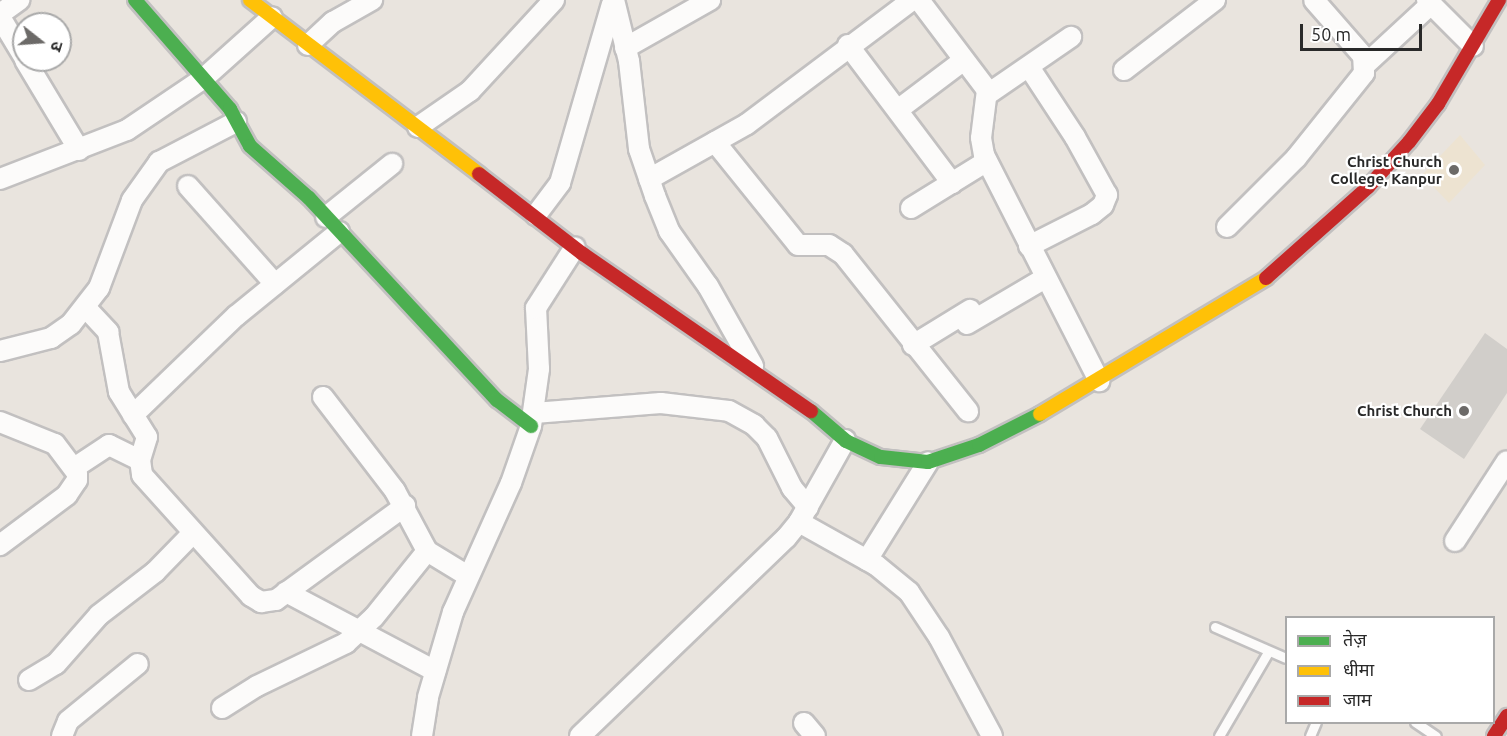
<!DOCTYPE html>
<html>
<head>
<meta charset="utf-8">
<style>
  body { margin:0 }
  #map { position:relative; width:1507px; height:736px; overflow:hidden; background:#e9e4de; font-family:Ubuntu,"Noto Sans Devanagari",sans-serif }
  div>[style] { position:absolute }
  .education>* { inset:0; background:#ede3d1 }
  .building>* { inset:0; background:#d1ceca }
  .roads { filter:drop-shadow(2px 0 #c2c0c0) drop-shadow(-2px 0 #c2c0c0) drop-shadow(0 2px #c2c0c0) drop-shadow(0 -2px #c2c0c0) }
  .lane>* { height:9px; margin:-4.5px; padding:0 4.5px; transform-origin:4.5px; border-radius:4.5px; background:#fcfbfa }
  .street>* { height:20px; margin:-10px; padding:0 10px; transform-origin:10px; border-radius:10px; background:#fcfbfa }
  .fast>* { height:14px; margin:-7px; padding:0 7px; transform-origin:7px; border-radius:7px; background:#4caf50 }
  .slow>* { height:14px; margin:-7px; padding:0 7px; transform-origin:7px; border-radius:7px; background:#ffc107 }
  .jam>* { height:14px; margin:-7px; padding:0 7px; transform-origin:7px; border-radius:7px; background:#c62828 }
  .dots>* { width:16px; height:16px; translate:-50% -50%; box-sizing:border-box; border:3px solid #fff; border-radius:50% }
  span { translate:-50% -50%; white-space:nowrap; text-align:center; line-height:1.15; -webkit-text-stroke:4.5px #fff; paint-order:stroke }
  .poi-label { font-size:15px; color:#292929; font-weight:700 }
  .right { translate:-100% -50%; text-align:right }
  .legend { position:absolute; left:1285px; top:616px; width:210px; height:108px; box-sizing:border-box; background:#fff; border:2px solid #a9a9a9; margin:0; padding:8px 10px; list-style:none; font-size:18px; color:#292929 }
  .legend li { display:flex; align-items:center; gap:12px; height:30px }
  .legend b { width:30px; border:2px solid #a9a9a9 }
  .north { position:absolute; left:12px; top:12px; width:60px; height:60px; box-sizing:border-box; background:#fff; border:2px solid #a9a9a9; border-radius:50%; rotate:107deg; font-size:16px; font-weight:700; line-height:24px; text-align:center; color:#292929 }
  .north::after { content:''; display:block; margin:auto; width:21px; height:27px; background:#6c6a68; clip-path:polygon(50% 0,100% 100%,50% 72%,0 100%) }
  .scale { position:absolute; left:1300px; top:24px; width:122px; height:27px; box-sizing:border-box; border:3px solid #292929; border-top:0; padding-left:8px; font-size:18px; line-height:21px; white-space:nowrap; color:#292929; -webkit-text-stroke:4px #fff; paint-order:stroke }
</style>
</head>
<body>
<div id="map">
  <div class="education">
    <i style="clip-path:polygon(1460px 135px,1485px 165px,1449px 203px,1422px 175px)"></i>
  </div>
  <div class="building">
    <i style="clip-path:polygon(1485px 333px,1507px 349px,1507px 393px,1464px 459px,1420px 429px)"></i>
  </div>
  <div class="roads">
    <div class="lane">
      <i style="left:1215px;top:627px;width:77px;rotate:23.6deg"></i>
      <i style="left:1415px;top:722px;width:25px;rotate:34deg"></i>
      <i style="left:1219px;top:736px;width:97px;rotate:-59.7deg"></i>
      <i style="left:1310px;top:736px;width:15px;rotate:-67deg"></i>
    </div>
    <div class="street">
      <i style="left:614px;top:0;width:63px;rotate:76.2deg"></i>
      <i style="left:629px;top:61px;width:89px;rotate:83.5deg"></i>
      <i style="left:639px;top:149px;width:50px;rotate:71.2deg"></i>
      <i style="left:655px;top:196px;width:38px;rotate:68deg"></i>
      <i style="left:669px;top:231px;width:67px;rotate:54.7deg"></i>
      <i style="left:708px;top:286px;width:92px;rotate:60.6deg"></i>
      <i style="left:919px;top:0;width:113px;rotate:52.9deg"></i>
      <i style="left:987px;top:90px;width:48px;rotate:97.1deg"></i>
      <i style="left:981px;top:138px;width:17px;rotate:80deg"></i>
      <i style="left:984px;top:155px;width:254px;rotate:63deg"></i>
      <i style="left:1427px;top:0;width:65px;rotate:45deg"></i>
      <i style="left:0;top:14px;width:24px;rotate:-36deg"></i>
      <i style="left:0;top:17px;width:47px;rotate:59deg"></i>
      <i style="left:308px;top:45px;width:34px;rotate:-43deg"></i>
      <i style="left:333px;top:22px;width:45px;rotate:-29.4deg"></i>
      <i style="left:848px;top:45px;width:173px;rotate:53deg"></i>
      <i style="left:625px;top:48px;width:98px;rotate:-29.5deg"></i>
      <i style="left:25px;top:60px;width:105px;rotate:59deg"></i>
      <i style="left:1365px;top:65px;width:90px;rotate:-42.7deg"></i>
      <i style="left:1124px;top:70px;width:115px;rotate:-37.6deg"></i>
      <i style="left:988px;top:94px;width:101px;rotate:-34.5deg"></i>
      <i style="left:899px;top:109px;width:81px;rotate:-37deg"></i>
      <i style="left:418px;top:127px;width:63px;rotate:-34.7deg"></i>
      <i style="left:470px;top:91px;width:124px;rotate:-47.3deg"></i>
      <i style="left:715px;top:142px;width:132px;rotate:51.1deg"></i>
      <i style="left:798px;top:245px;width:31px"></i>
      <i style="left:829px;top:245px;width:17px;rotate:33deg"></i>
      <i style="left:843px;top:254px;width:201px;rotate:51.5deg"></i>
      <i style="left:0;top:179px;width:136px;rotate:-21.1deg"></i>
      <i style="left:127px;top:130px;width:93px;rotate:-34deg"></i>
      <i style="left:204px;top:78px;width:91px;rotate:-41.9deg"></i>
      <i style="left:649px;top:179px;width:112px;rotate:-29.3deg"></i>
      <i style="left:747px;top:124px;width:206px;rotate:-36.9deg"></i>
      <i style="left:188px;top:186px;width:131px;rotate:48.4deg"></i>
      <i style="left:911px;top:208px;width:89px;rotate:-31.7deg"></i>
      <i style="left:536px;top:215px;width:40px;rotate:-53deg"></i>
      <i style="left:560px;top:183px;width:186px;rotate:-73.8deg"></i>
      <i style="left:326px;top:217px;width:85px;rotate:-38.8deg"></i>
      <i style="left:1227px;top:227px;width:98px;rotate:-45deg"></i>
      <i style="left:1296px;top:158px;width:109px;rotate:-51.3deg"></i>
      <i style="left:1364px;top:73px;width:17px;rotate:-93deg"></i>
      <i style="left:1363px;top:56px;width:74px;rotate:-131.2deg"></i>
      <i style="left:1029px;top:246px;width:71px;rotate:-26.9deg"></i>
      <i style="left:1092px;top:214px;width:14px;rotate:-39deg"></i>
      <i style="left:1103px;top:205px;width:11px;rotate:-68deg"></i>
      <i style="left:1107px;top:195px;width:66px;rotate:-118.9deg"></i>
      <i style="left:1075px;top:137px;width:84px;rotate:-123.3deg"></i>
      <i style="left:86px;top:308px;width:33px;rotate:47deg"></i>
      <i style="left:108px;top:332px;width:61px;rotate:79.6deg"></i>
      <i style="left:119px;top:392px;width:53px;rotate:58.1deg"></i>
      <i style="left:147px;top:437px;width:24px;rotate:107deg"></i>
      <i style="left:140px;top:460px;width:15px;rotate:82deg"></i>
      <i style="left:142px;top:475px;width:163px;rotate:48deg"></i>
      <i style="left:251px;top:596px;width:12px;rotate:31deg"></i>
      <i style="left:261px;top:602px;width:15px;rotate:-8deg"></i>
      <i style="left:276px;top:600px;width:160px;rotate:-36.1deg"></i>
      <i style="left:967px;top:324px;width:91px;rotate:-30.5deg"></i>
      <i style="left:913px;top:345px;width:67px;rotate:-31.6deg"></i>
      <i style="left:0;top:351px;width:53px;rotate:-14.3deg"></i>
      <i style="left:51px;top:338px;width:24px;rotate:-35deg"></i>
      <i style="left:71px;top:324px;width:46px;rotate:-52.1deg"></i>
      <i style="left:99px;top:288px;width:94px;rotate:-69.4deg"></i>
      <i style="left:132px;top:200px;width:47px;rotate:-54.6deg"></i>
      <i style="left:159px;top:162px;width:87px;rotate:-27.5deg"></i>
      <i style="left:323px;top:397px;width:118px;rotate:52.5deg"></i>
      <i style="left:395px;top:491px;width:68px;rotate:61.9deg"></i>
      <i style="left:427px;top:551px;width:48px;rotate:31.4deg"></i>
      <i style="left:534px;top:413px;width:127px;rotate:-4.5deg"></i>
      <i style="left:661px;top:403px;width:68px;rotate:6.7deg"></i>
      <i style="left:729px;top:411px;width:29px;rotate:29deg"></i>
      <i style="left:754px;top:425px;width:18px;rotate:45deg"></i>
      <i style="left:767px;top:438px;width:56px;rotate:63.4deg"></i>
      <i style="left:792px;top:488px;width:25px;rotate:50deg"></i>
      <i style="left:133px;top:415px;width:143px;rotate:-43.9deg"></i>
      <i style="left:236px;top:316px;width:133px;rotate:-39.2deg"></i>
      <i style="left:0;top:422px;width:59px;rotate:21.8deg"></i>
      <i style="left:55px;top:444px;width:36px;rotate:53deg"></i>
      <i style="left:77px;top:473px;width:7px;rotate:90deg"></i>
      <i style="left:77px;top:480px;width:18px;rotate:124deg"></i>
      <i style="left:67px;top:495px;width:84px;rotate:143.3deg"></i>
      <i style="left:74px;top:468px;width:42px;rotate:-33.3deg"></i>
      <i style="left:109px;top:445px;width:34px;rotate:26deg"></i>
      <i style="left:799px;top:522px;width:88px;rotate:29.2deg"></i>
      <i style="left:876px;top:565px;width:43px;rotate:39.3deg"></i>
      <i style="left:909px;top:592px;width:54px;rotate:56.3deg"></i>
      <i style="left:939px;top:637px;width:112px;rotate:61.8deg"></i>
      <i style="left:1455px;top:541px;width:95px;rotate:-57deg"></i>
      <i style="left:867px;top:560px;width:115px;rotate:-58.1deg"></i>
      <i style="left:286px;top:592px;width:169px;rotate:27.9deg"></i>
      <i style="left:29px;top:680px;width:31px;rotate:-31deg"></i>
      <i style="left:56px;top:664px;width:65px;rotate:-48.7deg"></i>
      <i style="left:99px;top:615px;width:71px;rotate:-37.5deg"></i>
      <i style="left:155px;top:572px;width:54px;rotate:-45.7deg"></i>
      <i style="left:222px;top:708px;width:41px;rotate:-32.2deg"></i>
      <i style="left:257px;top:686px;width:99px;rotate:-25.8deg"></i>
      <i style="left:346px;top:643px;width:38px;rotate:-43deg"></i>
      <i style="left:374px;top:617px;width:85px;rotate:-51.2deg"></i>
      <i style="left:804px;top:723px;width:17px;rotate:50deg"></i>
      <i style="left:62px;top:736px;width:16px;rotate:-68deg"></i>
      <i style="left:68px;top:721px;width:90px;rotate:-39.2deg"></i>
      <i style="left:422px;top:736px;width:39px;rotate:-81deg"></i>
      <i style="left:428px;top:697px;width:89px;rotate:-73.6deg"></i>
      <i style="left:453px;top:612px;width:141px;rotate:-65.8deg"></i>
      <i style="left:511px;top:483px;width:60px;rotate:-70.7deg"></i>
      <i style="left:531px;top:426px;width:58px;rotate:-82deg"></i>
      <i style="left:539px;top:369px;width:61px;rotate:-92.8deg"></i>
      <i style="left:536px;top:308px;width:72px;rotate:-57.4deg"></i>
      <i style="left:580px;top:736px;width:286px;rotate:-43.9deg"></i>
      <i style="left:786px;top:538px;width:21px;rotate:-51deg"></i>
      <i style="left:799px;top:522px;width:94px;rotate:-60.7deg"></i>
    </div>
    <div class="fast">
      <i style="left:135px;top:0;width:145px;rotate:48.9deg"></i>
      <i style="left:230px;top:109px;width:42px;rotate:61.6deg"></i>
      <i style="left:250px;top:146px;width:79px;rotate:41.4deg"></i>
      <i style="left:309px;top:198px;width:276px;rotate:47.1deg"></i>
      <i style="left:497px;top:400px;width:43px;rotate:37.4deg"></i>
      <i style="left:811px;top:411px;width:46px;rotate:40.6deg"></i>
      <i style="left:846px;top:441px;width:38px;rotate:25deg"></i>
      <i style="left:881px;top:457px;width:47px;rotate:6.1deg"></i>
      <i style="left:928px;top:462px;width:54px;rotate:-18.4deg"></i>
      <i style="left:979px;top:445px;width:68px;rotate:-26.9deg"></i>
    </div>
    <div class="slow">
      <i style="left:250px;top:0;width:288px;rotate:37.2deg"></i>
      <i style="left:1040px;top:414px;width:264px;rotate:-31deg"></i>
    </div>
    <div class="jam">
      <i style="left:479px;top:174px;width:131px;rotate:37.6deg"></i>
      <i style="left:583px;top:254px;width:277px;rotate:34.6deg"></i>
      <i style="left:1266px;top:278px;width:137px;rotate:-41.7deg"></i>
      <i style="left:1368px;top:187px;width:61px;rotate:-47.7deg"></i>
      <i style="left:1409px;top:142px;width:48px;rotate:-52.7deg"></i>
      <i style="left:1438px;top:104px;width:121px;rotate:-59.6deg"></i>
      <i style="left:1494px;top:736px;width:24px;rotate:-57deg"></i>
    </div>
  </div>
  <div class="dots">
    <i style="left:1454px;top:170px;background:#6c6a68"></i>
    <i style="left:1464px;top:411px;background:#6c6a68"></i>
  </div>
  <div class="poi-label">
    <span class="right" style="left:1442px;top:170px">Christ Church<br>College, Kanpur</span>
    <span class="right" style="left:1452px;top:411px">Christ Church</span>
  </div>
  <ul class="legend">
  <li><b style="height:8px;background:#4caf50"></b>तेज़</li>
  <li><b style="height:8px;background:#ffc107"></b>धीमा</li>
  <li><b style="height:8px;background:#c62828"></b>जाम</li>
  </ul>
  <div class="north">उ</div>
  <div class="scale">50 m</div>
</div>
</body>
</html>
